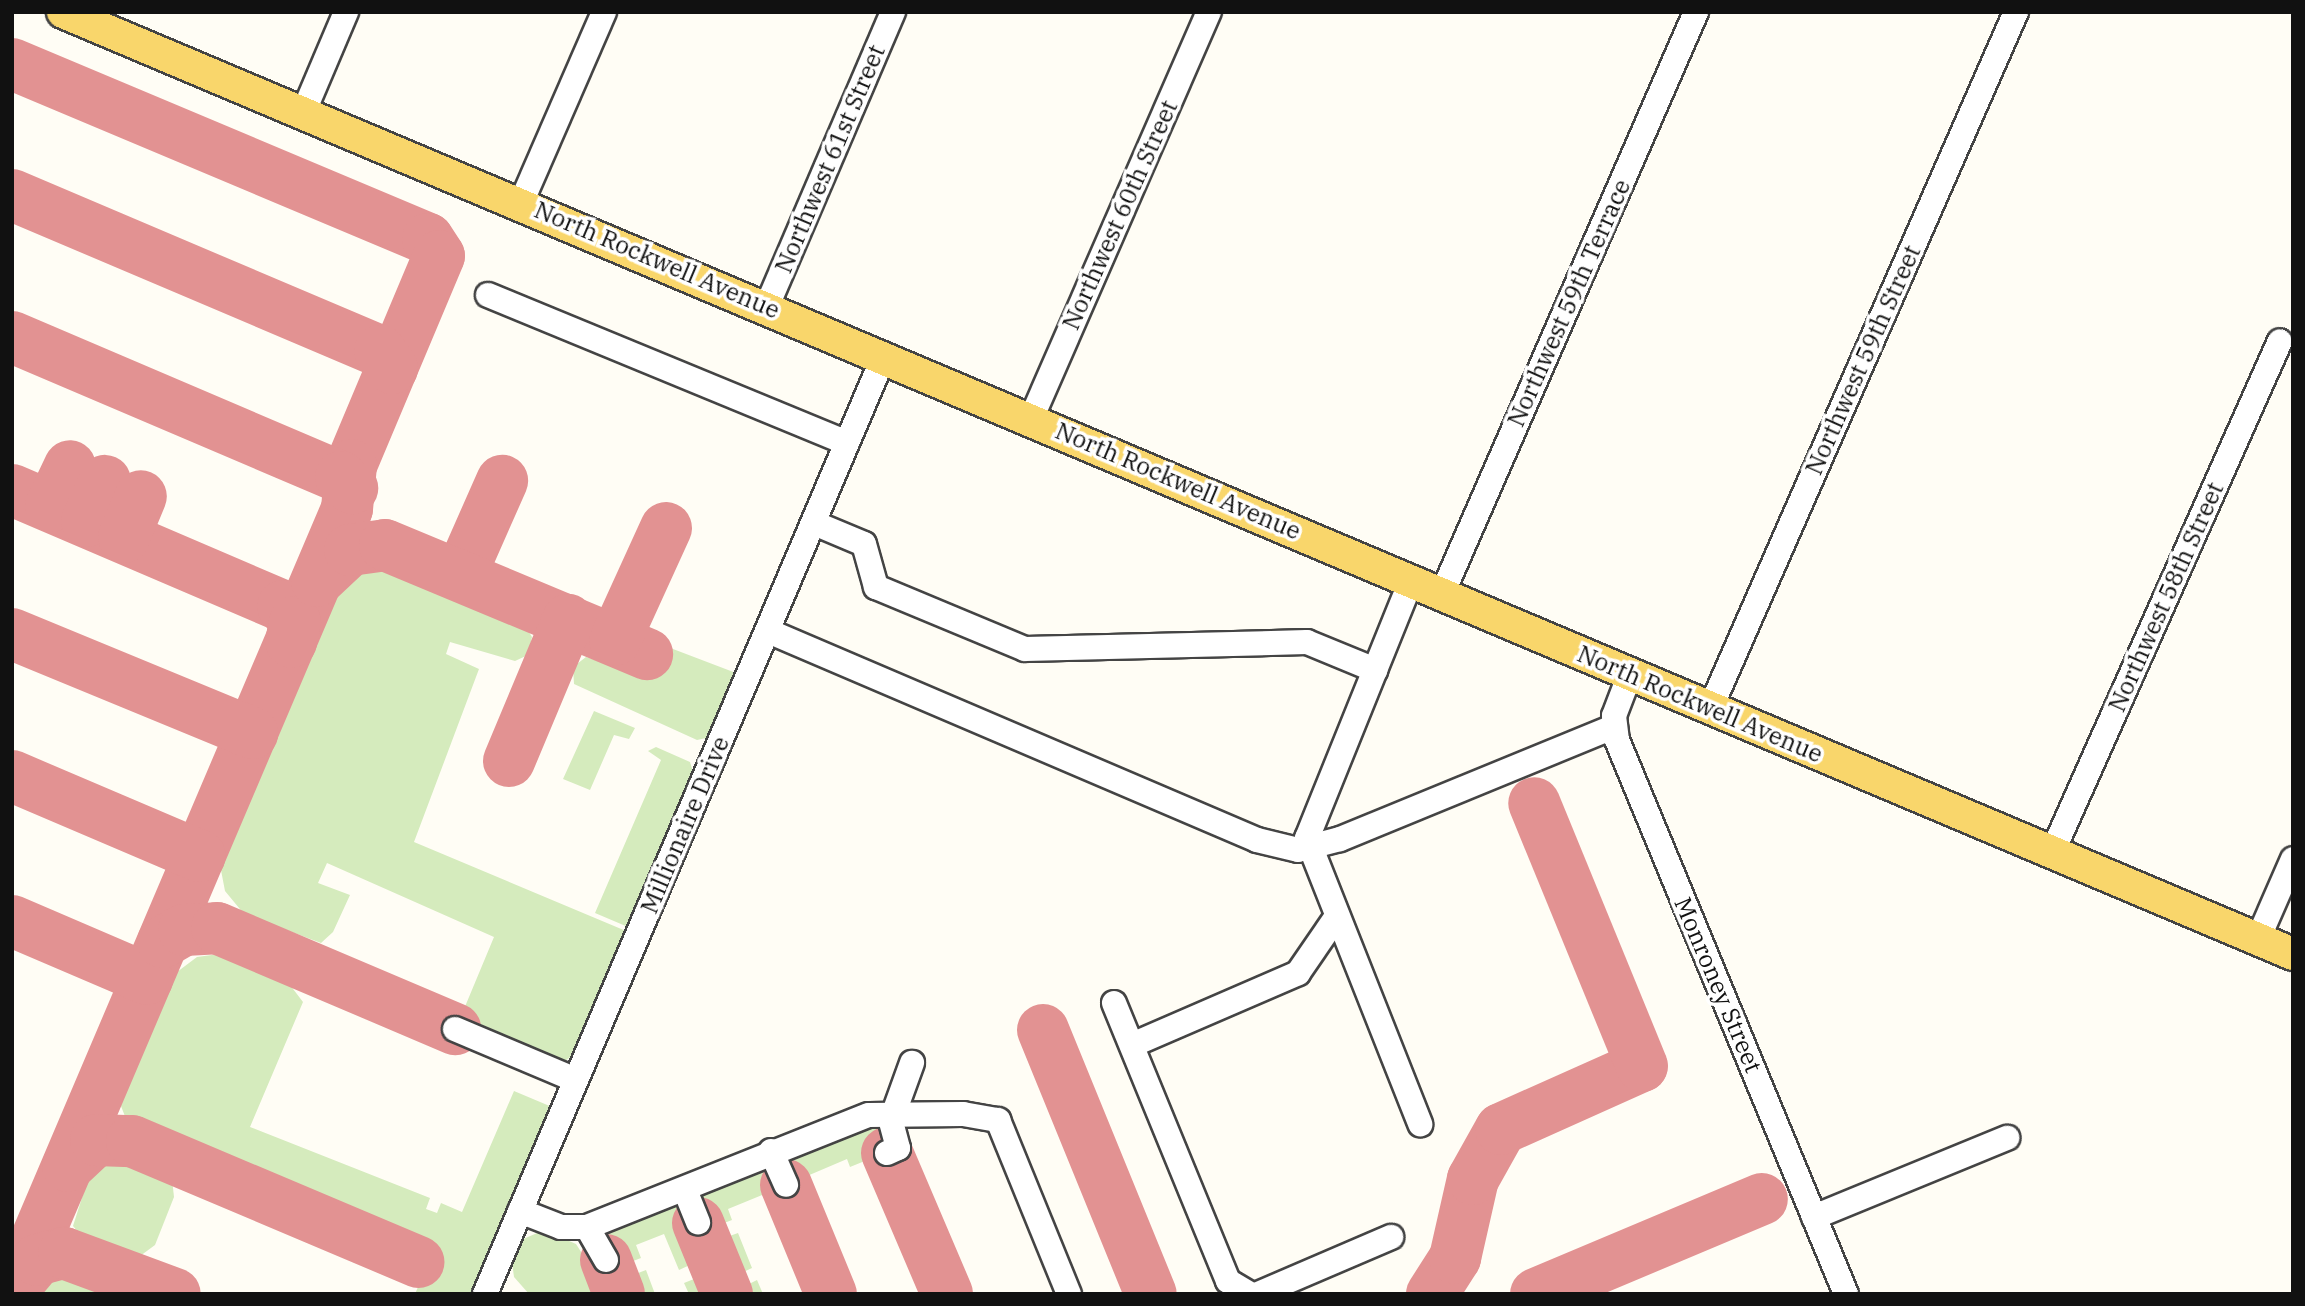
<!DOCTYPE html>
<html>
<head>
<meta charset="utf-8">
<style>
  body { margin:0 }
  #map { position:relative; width:2305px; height:1306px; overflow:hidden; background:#fffdf5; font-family:"IBM Plex Serif",serif }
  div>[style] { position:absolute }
  .green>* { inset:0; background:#d5ebbd }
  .taxiway>* { height:52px; margin:-26px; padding:0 26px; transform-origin:26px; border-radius:26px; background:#e29292 }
  .roads { filter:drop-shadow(2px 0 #444) drop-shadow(-2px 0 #444) drop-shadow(0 2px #444) drop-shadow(0 -2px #444) }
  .minor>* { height:24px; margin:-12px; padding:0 12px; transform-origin:12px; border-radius:12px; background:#fff }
  .major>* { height:32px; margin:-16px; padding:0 16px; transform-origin:16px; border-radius:16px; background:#f9d66b }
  span { translate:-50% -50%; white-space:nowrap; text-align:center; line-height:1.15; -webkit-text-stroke:7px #fff; paint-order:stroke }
  .street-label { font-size:24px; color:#111 }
  .frame { position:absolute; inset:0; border:14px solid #111; pointer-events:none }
</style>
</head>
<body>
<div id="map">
  <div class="green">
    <i style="clip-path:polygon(393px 570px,525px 626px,532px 637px,528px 655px,515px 661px,450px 642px,446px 654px,479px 669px,414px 842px,626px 931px,574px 1054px,565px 1061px,466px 1018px,464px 1009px,494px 937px,327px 863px,318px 883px,350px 895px,333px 932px,321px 943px,244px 914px,225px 891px,220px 865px,334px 596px,364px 572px)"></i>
    <i style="clip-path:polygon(652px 641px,736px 673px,706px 738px,697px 740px,574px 684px,573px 667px,586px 657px,638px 674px)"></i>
    <i style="clip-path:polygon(594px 711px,635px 728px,629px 739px,614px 735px,590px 790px,563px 779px)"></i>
    <i style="clip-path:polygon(656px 747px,690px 762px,694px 775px,628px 927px,595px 913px,661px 760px,648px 751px)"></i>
    <i style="clip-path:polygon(219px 954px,287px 981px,303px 1002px,250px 1127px,430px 1198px,426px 1209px,437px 1213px,441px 1203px,462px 1212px,514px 1091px,552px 1107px,472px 1294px,415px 1294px,432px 1254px,128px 1124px,119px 1101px,173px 975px,197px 957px)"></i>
    <i style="clip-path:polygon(875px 1124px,887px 1152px,850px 1167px,847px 1159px,793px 1182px,781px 1154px)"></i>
    <i style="clip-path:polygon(109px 1151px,153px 1164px,172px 1179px,174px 1197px,155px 1245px,136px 1259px,88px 1244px,73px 1226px,93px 1163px)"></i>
    <i style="clip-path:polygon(764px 1162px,782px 1187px,728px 1209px,732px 1220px,719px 1225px,705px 1217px,696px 1195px)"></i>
    <i style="clip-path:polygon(682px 1200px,697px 1254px,692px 1264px,679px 1270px,664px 1234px,636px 1245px,641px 1258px,628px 1263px,616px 1255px,607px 1229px)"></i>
    <i style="clip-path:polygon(544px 1230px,576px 1244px,608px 1294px,529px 1294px,514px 1277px,512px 1262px,521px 1240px)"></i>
    <i style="clip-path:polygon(738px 1233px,752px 1268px,739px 1274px,727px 1269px,719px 1250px,724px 1238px)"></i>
    <i style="clip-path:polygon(64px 1267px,109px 1282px,122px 1294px,37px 1294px,48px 1276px)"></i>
    <i style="clip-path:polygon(646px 1270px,655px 1294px,632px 1294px,633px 1275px)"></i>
    <i style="clip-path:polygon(699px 1277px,709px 1281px,714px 1294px,689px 1294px,684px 1283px)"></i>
    <i style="clip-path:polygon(757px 1280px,763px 1294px,739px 1294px,745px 1286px)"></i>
  </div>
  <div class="taxiway">
    <i style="left:12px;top:64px;width:451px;rotate:22.8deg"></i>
    <i style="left:428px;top:239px;width:20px;rotate:57deg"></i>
    <i style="left:439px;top:256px;width:227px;rotate:112.8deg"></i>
    <i style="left:351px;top:465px;width:44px;rotate:95.2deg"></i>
    <i style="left:347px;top:509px;width:853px;rotate:113.05deg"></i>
    <i style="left:12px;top:195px;width:400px;rotate:23deg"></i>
    <i style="left:380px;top:351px;width:21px;rotate:55deg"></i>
    <i style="left:12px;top:337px;width:358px;rotate:23.1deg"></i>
    <i style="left:341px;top:477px;width:16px;rotate:45deg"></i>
    <i style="left:12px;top:490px;width:295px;rotate:23.2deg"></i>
    <i style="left:283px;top:606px;width:20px;rotate:53deg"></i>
    <i style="left:295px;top:622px;width:20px;rotate:101deg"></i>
    <i style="left:51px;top:506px;width:44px;rotate:-64.6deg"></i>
    <i style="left:87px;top:521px;width:44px;rotate:-65.8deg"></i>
    <i style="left:124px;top:537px;width:44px;rotate:-67.5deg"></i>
    <i style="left:461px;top:574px;width:102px;rotate:-66.2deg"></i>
    <i style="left:317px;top:581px;width:45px;rotate:-43.2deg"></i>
    <i style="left:350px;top:550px;width:35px;rotate:-8deg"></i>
    <i style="left:385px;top:545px;width:284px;rotate:22.6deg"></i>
    <i style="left:12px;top:634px;width:260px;rotate:22.4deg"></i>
    <i style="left:615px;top:640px;width:123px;rotate:-65.5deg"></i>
    <i style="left:509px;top:761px;width:153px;rotate:-67.3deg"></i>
    <i style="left:12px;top:776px;width:204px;rotate:23.1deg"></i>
    <i style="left:12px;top:921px;width:147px;rotate:23.2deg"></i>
    <i style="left:163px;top:942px;width:24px;rotate:-30deg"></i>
    <i style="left:184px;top:930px;width:33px;rotate:-3deg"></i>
    <i style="left:217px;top:928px;width:259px;rotate:23deg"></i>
    <i style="left:1043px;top:1030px;width:285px;rotate:67.8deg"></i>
    <i style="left:887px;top:1153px;width:153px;rotate:66.9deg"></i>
    <i style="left:68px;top:1166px;width:38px;rotate:-43deg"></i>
    <i style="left:96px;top:1140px;width:36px;rotate:2deg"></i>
    <i style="left:132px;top:1141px;width:311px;rotate:22.9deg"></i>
    <i style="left:786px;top:1185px;width:118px;rotate:67.6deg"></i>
    <i style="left:698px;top:1223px;width:77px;rotate:67.8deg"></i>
    <i style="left:606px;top:1260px;width:36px;rotate:69deg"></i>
    <i style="left:18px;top:1283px;width:30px;rotate:-50deg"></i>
    <i style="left:37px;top:1260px;width:28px;rotate:-15deg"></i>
    <i style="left:64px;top:1253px;width:118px;rotate:20.3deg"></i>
    <i style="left:1432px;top:1294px;width:43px;rotate:-57.4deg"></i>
    <i style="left:1455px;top:1258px;width:81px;rotate:-77.2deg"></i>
    <i style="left:1473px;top:1179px;width:57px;rotate:-60.8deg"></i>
    <i style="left:1501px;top:1129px;width:154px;rotate:-24.1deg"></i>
    <i style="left:1642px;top:1066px;width:284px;rotate:-112.3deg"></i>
    <i style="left:1536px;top:1294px;width:245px;rotate:-22.8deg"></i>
  </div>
  <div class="roads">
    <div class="minor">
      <i style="left:304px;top:111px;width:108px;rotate:-67deg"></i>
      <i style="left:521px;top:203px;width:208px;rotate:-66.5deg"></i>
      <i style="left:488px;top:295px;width:388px;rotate:22.4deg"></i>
      <i style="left:767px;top:306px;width:320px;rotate:-66.8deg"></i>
      <i style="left:1031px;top:419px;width:444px;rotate:-66.4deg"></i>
      <i style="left:814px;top:523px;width:54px;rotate:22.8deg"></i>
      <i style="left:864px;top:544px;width:45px;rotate:74.4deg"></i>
      <i style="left:876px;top:587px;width:161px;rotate:22.6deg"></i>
      <i style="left:1025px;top:649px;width:282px;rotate:-1.4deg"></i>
      <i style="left:1307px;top:642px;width:74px;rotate:22.4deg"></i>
      <i style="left:1411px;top:581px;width:277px;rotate:112deg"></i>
      <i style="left:1307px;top:838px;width:308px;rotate:68.4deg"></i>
      <i style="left:1442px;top:594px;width:635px;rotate:-66.42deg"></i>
      <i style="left:768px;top:631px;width:532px;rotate:23.14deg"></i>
      <i style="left:1257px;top:840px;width:42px;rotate:13.7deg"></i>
      <i style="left:1298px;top:850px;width:43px;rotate:-14.7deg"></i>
      <i style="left:1340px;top:839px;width:295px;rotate:-22.3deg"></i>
      <i style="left:1630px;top:674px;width:45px;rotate:110.9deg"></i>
      <i style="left:1614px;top:716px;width:24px;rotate:83deg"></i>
      <i style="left:1617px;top:740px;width:599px;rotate:67.54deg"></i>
      <i style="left:1710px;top:709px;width:761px;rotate:-66.3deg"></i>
      <i style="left:2052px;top:853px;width:560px;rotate:-66deg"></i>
      <i style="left:2258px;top:939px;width:87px;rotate:-66.4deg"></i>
      <i style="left:1114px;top:1003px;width:300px;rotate:67.7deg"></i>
      <i style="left:1228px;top:1281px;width:26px;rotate:31deg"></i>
      <i style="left:455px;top:1029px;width:131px;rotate:22.9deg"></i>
      <i style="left:1132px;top:1045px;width:181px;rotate:-23.4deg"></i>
      <i style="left:1298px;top:973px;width:69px;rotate:-55.6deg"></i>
      <i style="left:771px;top:1151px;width:37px;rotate:66deg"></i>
      <i style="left:887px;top:1153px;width:12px;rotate:-24deg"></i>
      <i style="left:898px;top:1148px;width:28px;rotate:-105deg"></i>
      <i style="left:891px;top:1121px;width:62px;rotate:-70.1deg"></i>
      <i style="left:685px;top:1190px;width:35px;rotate:68deg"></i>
      <i style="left:520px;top:1211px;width:44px;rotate:21.3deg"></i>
      <i style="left:561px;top:1227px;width:26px"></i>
      <i style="left:587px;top:1227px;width:303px;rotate:-21.7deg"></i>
      <i style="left:869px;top:1115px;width:94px;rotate:-0.6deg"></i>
      <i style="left:963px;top:1114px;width:36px;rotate:10deg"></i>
      <i style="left:998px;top:1120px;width:188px;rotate:67.8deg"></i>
      <i style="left:1814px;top:1217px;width:209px;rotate:-22.3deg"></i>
      <i style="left:587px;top:1227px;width:38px;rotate:60deg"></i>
      <i style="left:485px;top:1294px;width:1019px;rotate:-66.96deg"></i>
      <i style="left:1258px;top:1294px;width:145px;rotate:-23.2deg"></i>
    </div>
    <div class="major">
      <i style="left:63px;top:12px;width:2421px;rotate:22.9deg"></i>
    </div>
  </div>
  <div class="street-label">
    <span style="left:830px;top:159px;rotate:-67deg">Northwest 61st Street</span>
    <span style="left:1120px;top:215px;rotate:-66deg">Northwest 60th Street</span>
    <span style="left:657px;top:260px;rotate:23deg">North Rockwell Avenue</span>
    <span style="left:1569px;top:303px;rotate:-66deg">Northwest 59th Terrace</span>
    <span style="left:1863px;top:360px;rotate:-66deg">Northwest 59th Street</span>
    <span style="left:1178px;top:481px;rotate:23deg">North Rockwell Avenue</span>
    <span style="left:2166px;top:597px;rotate:-66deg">Northwest 58th Street</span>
    <span style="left:1700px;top:704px;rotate:23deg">North Rockwell Avenue</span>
    <span style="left:685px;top:825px;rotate:-67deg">Millionaire Drive</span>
    <span style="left:1718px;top:985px;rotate:67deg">Monroney Street</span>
  </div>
  <div class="frame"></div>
</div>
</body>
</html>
